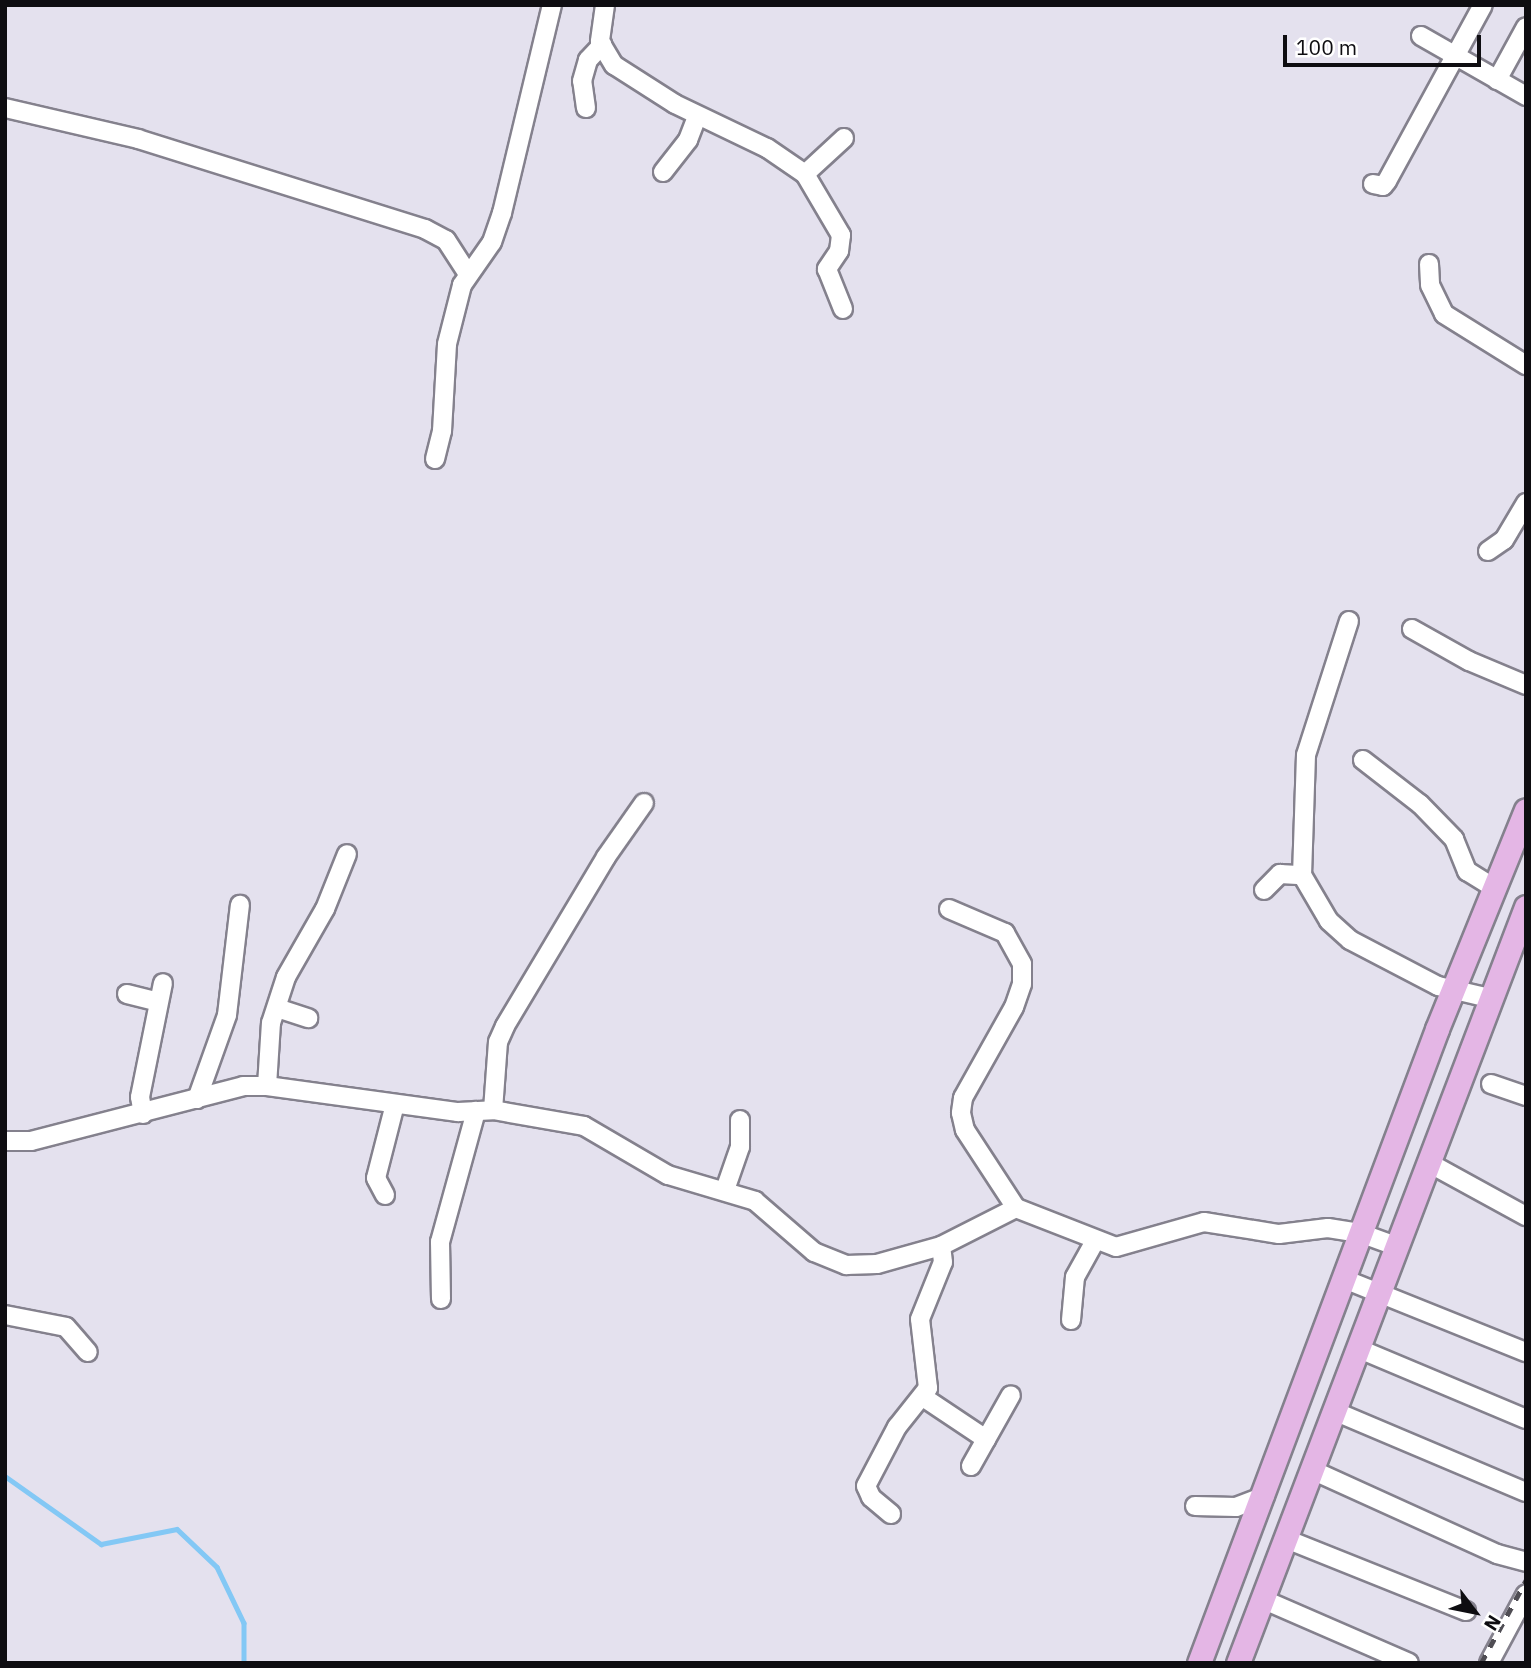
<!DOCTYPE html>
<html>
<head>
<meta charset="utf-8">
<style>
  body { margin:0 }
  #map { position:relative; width:1531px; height:1668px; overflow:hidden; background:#e4e1ee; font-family:"IBM Plex Sans",sans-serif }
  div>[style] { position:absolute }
  .stream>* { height:4.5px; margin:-2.25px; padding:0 2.25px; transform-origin:2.25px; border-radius:2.25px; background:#83c8f5 }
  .roads { filter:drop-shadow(2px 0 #84818d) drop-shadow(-2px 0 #84818d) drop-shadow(0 2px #84818d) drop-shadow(0 -2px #84818d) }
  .minor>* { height:18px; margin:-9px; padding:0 9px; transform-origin:9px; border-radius:9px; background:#fff }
  .major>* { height:23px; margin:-11.5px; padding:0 11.5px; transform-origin:11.5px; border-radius:11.5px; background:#e4b6e5 }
  .rail>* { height:4.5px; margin-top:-2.25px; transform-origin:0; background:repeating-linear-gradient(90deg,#4f4d54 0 9px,transparent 0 18px) }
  span { translate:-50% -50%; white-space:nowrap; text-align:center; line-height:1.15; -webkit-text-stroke:6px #fff; paint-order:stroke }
  .frame { position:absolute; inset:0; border:7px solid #0e0d11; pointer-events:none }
  .north { position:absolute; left:1440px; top:1577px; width:70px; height:70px; -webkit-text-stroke:5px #fff; paint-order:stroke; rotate:122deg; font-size:19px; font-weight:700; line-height:28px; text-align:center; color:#0e0d11 }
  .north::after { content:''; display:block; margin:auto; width:24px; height:32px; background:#0e0d11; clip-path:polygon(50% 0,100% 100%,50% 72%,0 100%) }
  .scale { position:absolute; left:1283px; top:35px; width:198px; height:32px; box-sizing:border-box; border:4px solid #0e0d11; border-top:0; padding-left:9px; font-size:21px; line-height:24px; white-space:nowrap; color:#0e0d11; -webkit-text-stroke:5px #fff; paint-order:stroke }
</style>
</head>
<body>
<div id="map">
  <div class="stream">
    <i style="left:5px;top:1476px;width:118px;rotate:35.3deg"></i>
    <i style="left:101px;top:1544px;width:77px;rotate:-11.2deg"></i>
    <i style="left:177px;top:1529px;width:55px;rotate:43.5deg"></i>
    <i style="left:217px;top:1567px;width:62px;rotate:64.3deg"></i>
    <i style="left:244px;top:1623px;width:40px;rotate:90deg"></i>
  </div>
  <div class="roads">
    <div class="minor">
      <i style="left:605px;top:5px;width:37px;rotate:98deg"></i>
      <i style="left:600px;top:42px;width:27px;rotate:59deg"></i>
      <i style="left:614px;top:65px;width:72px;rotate:32.6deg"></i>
      <i style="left:675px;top:104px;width:102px;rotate:25.6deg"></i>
      <i style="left:767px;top:148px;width:46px;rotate:34.4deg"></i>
      <i style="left:805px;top:174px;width:71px;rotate:59.5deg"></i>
      <i style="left:841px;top:235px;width:16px;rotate:97deg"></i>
      <i style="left:839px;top:251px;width:22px;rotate:124deg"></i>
      <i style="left:827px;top:269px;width:43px;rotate:68.2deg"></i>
      <i style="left:1421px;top:36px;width:121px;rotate:29.7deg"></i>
      <i style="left:1497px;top:80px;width:60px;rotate:-61.3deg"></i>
      <i style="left:5px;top:108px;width:137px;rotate:13.1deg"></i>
      <i style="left:138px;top:139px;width:301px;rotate:17.4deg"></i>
      <i style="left:425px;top:229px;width:24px;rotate:28deg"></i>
      <i style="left:446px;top:240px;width:40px;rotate:57.1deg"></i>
      <i style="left:586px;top:108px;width:27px;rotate:-98deg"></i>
      <i style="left:582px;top:81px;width:22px;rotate:-74deg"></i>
      <i style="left:588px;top:60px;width:21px;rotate:-47deg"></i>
      <i style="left:663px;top:172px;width:41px;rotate:-52deg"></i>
      <i style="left:688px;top:140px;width:25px;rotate:-69deg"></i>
      <i style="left:805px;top:174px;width:53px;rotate:-42.7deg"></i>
      <i style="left:1373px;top:184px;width:10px;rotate:11deg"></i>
      <i style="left:1383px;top:186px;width:6px;rotate:-51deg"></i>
      <i style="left:1387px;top:181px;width:200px;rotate:-61.4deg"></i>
      <i style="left:1429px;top:264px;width:21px;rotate:87deg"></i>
      <i style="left:1430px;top:285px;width:32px;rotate:64deg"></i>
      <i style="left:1444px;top:314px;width:97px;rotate:31.9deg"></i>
      <i style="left:435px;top:459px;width:29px;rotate:-76deg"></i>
      <i style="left:442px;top:431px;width:87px;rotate:-86.7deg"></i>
      <i style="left:447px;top:344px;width:61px;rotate:-75.7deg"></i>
      <i style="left:462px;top:285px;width:52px;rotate:-55.1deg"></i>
      <i style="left:492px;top:242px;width:31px;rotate:-71deg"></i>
      <i style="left:502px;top:213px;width:214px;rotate:-76.5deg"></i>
      <i style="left:1488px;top:551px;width:19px;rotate:-35deg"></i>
      <i style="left:1504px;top:540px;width:43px;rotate:-59.3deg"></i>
      <i style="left:1349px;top:621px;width:141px;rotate:107.8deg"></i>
      <i style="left:1306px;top:755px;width:120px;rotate:91.9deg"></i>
      <i style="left:1302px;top:875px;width:53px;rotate:59.6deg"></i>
      <i style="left:1329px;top:921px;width:28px;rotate:42deg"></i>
      <i style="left:1350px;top:940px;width:99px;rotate:27.6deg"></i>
      <i style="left:1438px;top:986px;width:52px;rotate:13.2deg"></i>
      <i style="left:1412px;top:629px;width:65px;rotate:29.3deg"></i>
      <i style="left:1469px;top:661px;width:62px;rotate:22.8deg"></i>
      <i style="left:1363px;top:760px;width:72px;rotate:37.7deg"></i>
      <i style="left:1420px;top:804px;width:49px;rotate:45.8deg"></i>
      <i style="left:1454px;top:839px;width:35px;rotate:68deg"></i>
      <i style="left:1467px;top:871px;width:32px;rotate:32deg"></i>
      <i style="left:1264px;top:890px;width:23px;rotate:-45deg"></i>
      <i style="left:1280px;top:874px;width:22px;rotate:3deg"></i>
      <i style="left:949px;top:909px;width:61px;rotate:23.2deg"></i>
      <i style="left:1005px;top:933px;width:35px;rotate:61deg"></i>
      <i style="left:1022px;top:964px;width:20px;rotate:90deg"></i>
      <i style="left:1022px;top:984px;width:24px;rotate:109deg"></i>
      <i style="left:1014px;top:1007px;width:104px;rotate:119.3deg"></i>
      <i style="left:963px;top:1098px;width:15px;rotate:98deg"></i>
      <i style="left:961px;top:1113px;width:17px;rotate:77deg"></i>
      <i style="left:965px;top:1130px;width:93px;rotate:56.8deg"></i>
      <i style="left:127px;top:994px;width:32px;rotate:14deg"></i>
      <i style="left:277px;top:1008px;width:33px;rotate:18deg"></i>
      <i style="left:1491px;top:1084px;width:37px;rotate:19deg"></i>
      <i style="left:267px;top:1086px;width:63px;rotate:-86.4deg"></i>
      <i style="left:271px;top:1023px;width:48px;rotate:-71.9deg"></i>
      <i style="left:286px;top:977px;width:78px;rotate:-60.2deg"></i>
      <i style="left:325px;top:909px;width:59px;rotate:-68.2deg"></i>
      <i style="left:197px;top:1099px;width:89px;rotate:-70.3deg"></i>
      <i style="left:227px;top:1015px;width:111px;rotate:-83.3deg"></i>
      <i style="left:493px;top:1110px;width:68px;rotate:-85.8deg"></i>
      <i style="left:498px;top:1042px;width:17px;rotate:-66deg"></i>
      <i style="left:505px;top:1026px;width:197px;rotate:-59.1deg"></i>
      <i style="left:606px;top:857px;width:66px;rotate:-54.9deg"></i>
      <i style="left:143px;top:1114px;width:17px;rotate:-100deg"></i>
      <i style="left:140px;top:1097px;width:116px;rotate:-78.6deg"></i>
      <i style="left:5px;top:1141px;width:26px"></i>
      <i style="left:31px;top:1141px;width:219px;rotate:-14.5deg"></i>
      <i style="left:243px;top:1086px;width:24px"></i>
      <i style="left:267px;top:1086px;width:193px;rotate:7.8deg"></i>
      <i style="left:458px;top:1112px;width:35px;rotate:-3deg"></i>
      <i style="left:493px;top:1110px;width:92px;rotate:10deg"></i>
      <i style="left:584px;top:1126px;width:97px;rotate:30.3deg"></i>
      <i style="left:668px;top:1175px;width:91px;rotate:16.6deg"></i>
      <i style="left:755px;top:1201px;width:78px;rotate:40.8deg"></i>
      <i style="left:814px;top:1252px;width:35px;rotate:22deg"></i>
      <i style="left:846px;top:1265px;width:31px;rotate:-2deg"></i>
      <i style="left:877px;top:1264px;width:66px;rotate:-15.7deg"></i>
      <i style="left:941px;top:1246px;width:84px;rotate:-26.9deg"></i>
      <i style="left:1016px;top:1208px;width:107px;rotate:21.3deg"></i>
      <i style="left:1116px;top:1247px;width:91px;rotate:-15.9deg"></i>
      <i style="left:1204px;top:1222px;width:76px;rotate:9.1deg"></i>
      <i style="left:1279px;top:1234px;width:49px;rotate:-7deg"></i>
      <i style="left:1328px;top:1228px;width:32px;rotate:9deg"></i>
      <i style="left:1360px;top:1233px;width:38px;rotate:20deg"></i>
      <i style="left:1429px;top:1163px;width:111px;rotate:28.7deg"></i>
      <i style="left:725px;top:1190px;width:46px;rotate:-70.8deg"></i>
      <i style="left:740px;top:1147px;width:27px;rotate:-90deg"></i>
      <i style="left:385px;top:1195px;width:19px;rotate:-118deg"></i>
      <i style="left:376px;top:1178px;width:76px;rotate:-75.6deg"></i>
      <i style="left:1344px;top:1279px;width:196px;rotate:21.9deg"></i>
      <i style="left:441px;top:1299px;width:57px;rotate:-91deg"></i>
      <i style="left:440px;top:1242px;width:136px;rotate:-74.6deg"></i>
      <i style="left:5px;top:1315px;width:62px;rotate:11.1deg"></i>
      <i style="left:66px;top:1327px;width:33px;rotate:49deg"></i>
      <i style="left:1071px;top:1320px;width:43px;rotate:-84.7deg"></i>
      <i style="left:1075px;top:1277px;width:41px;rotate:-60.9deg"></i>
      <i style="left:1357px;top:1348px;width:183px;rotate:22.8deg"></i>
      <i style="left:923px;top:1397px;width:76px;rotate:33.7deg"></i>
      <i style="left:1334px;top:1411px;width:208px;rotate:22.9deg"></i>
      <i style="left:971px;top:1466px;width:81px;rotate:-60.6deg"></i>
      <i style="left:1312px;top:1470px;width:203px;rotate:24.4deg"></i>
      <i style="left:1497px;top:1554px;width:30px;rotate:15deg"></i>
      <i style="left:1195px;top:1506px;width:41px;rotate:1.4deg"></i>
      <i style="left:1236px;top:1507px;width:31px;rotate:-21deg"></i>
      <i style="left:891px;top:1514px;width:26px;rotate:-140deg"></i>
      <i style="left:871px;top:1497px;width:12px;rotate:-114deg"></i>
      <i style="left:866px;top:1486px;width:67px;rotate:-62.3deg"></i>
      <i style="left:897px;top:1427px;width:50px;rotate:-51.5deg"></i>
      <i style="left:928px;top:1388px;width:69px;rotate:-96.6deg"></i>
      <i style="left:920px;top:1319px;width:61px;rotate:-68deg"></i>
      <i style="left:943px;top:1262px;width:16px;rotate:-97deg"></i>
      <i style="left:1286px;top:1539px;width:194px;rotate:21.8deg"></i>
      <i style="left:1262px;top:1599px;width:160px;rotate:23.5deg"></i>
      <i style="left:1489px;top:1663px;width:78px;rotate:-61.8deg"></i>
    </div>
    <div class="major">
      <i style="left:1199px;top:1663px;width:677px;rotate:-69.42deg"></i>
      <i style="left:1437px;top:1029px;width:236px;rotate:-67.9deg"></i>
      <i style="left:1238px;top:1663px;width:809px;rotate:-69.15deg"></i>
    </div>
  </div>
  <div class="rail">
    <i style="left:1481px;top:1663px;width:94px;rotate:-61.5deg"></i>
  </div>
  <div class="frame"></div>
  <div class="north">N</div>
  <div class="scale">100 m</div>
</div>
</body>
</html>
